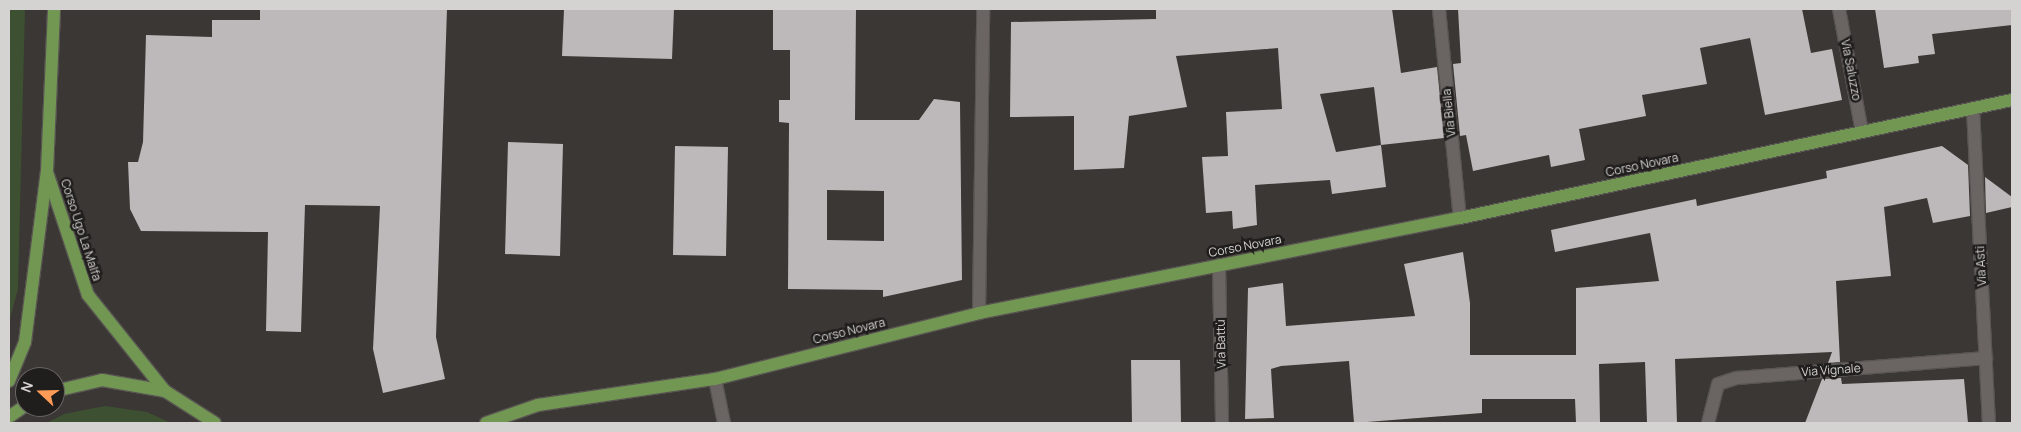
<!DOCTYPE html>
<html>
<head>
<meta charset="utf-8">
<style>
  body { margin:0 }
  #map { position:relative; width:2021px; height:432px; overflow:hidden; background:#3b3734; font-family:Manrope,sans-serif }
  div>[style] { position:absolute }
  .green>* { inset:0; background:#3d5132 }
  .building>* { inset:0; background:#bdb8ba }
  .roads { filter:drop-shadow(1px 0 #585452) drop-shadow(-1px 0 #585452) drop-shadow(0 1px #585452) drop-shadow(0 -1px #585452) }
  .minor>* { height:12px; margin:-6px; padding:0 6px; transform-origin:6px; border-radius:6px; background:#6a6563 }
  .major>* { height:12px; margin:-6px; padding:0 6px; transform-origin:6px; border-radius:6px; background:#729752 }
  span { translate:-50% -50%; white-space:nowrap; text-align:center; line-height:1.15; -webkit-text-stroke:5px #201e1d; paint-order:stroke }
  .street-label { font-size:12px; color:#d5d3d1 }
  .frame { position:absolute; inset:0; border:10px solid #d5d3d1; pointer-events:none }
  .north { position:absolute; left:15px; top:367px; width:50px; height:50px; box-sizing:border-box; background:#201e1d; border:1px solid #686665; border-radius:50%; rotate:291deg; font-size:14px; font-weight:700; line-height:20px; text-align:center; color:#d5d3d1 }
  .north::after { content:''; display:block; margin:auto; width:18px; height:22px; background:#fe9c57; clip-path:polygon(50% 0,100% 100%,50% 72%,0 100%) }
</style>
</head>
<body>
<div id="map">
  <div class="green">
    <i style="clip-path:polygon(9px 9px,25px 9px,18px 289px,9px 322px)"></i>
    <i style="clip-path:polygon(105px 406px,147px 412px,171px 423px,47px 423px,64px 414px)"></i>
  </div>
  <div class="building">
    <i style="clip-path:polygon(260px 9px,447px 9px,436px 337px,445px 379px,383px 393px,373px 349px,380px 206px,305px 205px,301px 332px,266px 331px,268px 232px,141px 231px,130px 209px,128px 162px,138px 162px,143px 142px,146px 35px,212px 37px,212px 20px,260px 20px)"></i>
    <i style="clip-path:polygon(564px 9px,674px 9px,672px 59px,562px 56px)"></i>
    <i style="clip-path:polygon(evenodd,773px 9px,856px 9px,855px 120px,919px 120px,934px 99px,960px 102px,962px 280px,883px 297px,883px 290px,788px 289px,789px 123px,779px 122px,779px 100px,790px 100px,790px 50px,773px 50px,773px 9px,827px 190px,884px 191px,884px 241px,827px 240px,827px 190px)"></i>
    <i style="clip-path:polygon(evenodd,1156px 9px,1392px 9px,1401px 73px,1437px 67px,1444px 138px,1381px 145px,1386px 187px,1332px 194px,1330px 180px,1255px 185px,1257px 225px,1233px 229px,1232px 211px,1206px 213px,1202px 157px,1228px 156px,1226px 112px,1282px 109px,1278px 48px,1176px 56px,1187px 107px,1129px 116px,1124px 168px,1074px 170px,1074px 116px,1010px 117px,1011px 22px,1156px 19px,1156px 9px,1374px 87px,1381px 145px,1336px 152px,1320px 94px,1374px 87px)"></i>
    <i style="clip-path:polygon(1458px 9px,1802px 9px,1811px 53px,1832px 49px,1842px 100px,1765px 115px,1750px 38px,1700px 48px,1707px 84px,1642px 95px,1646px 116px,1579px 129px,1585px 160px,1551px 167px,1549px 155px,1473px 171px,1466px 135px,1460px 136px,1453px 64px,1461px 63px)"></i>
    <i style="clip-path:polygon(1875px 9px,2012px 9px,2012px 25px,1932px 34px,1935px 54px,1918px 56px,1919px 63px,1884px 68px)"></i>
    <i style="clip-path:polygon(508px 142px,563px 144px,560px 256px,505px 254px)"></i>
    <i style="clip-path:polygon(675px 146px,728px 147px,726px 256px,673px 255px)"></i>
    <i style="clip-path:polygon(1942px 146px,1968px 165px,1970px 216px,1933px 223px,1927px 198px,1884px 207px,1891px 276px,1836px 281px,1840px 362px,1828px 363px,1832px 352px,1675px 359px,1677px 423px,1647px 423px,1645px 362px,1599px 364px,1600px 423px,1576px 423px,1575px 399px,1482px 399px,1482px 413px,1354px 423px,1349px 361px,1281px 366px,1271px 369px,1274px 418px,1245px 419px,1248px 288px,1283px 283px,1286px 326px,1415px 316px,1404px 264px,1463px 252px,1470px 303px,1470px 355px,1576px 355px,1576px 288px,1659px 281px,1650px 233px,1555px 252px,1551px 230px,1696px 199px,1697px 206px,1827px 178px,1826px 171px)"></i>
    <i style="clip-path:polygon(1985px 177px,2012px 197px,2012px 207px,1986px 213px)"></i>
    <i style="clip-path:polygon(1131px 360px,1180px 360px,1181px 423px,1132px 423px)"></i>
    <i style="clip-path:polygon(1841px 378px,1842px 384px,1964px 379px,1968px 423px,1805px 423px,1822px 379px)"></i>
  </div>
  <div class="roads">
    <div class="minor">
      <i style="left:1439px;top:9px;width:210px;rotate:84.3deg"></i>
      <i style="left:1839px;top:9px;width:125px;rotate:79.4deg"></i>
      <i style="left:1973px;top:109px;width:314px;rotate:87.1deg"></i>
      <i style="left:1219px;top:265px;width:158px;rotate:88.9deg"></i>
      <i style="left:979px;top:313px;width:304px;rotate:-89.2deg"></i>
      <i style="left:715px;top:379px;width:45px;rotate:78.4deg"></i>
      <i style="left:1708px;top:423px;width:40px;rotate:-75.6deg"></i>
      <i style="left:1718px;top:384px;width:20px;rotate:-18deg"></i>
      <i style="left:1737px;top:378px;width:250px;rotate:-4.6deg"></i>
    </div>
    <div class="major">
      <i style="left:48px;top:175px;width:126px;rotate:71.6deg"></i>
      <i style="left:88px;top:295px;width:123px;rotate:51.3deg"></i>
      <i style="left:9px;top:381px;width:42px;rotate:-67.7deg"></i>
      <i style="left:25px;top:342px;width:172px;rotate:-82.7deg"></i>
      <i style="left:47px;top:171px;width:162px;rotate:-87.5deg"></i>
      <i style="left:55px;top:391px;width:48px;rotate:-13.2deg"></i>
      <i style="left:102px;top:380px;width:64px;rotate:9.9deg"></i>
      <i style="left:165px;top:391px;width:59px;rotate:32.6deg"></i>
      <i style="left:9px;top:417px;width:19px;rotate:-35deg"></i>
      <i style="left:486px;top:423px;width:55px;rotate:-19.1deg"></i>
      <i style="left:538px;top:405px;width:179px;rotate:-8.4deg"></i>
      <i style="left:715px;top:379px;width:272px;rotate:-14deg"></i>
      <i style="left:979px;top:313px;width:490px;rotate:-11.2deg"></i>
      <i style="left:1460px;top:218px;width:564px;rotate:-12.07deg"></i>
    </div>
  </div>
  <div class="street-label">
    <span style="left:1851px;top:70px;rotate:79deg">Via Saluzzo</span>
    <span style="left:1449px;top:113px;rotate:-96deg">Via Biella</span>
    <span style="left:1642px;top:165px;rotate:-12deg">Corso Novara</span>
    <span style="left:81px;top:230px;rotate:72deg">Corso Ugo La Malfa</span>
    <span style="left:1245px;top:246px;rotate:-11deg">Corso Novara</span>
    <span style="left:1981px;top:266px;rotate:-93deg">Via Asti</span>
    <span style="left:849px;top:331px;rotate:-14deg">Corso Novara</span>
    <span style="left:1221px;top:344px;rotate:-91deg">Via Battù</span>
    <span style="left:1831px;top:370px;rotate:-4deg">Via Vignale</span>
  </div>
  <div class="frame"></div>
  <div class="north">N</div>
</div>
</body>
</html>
